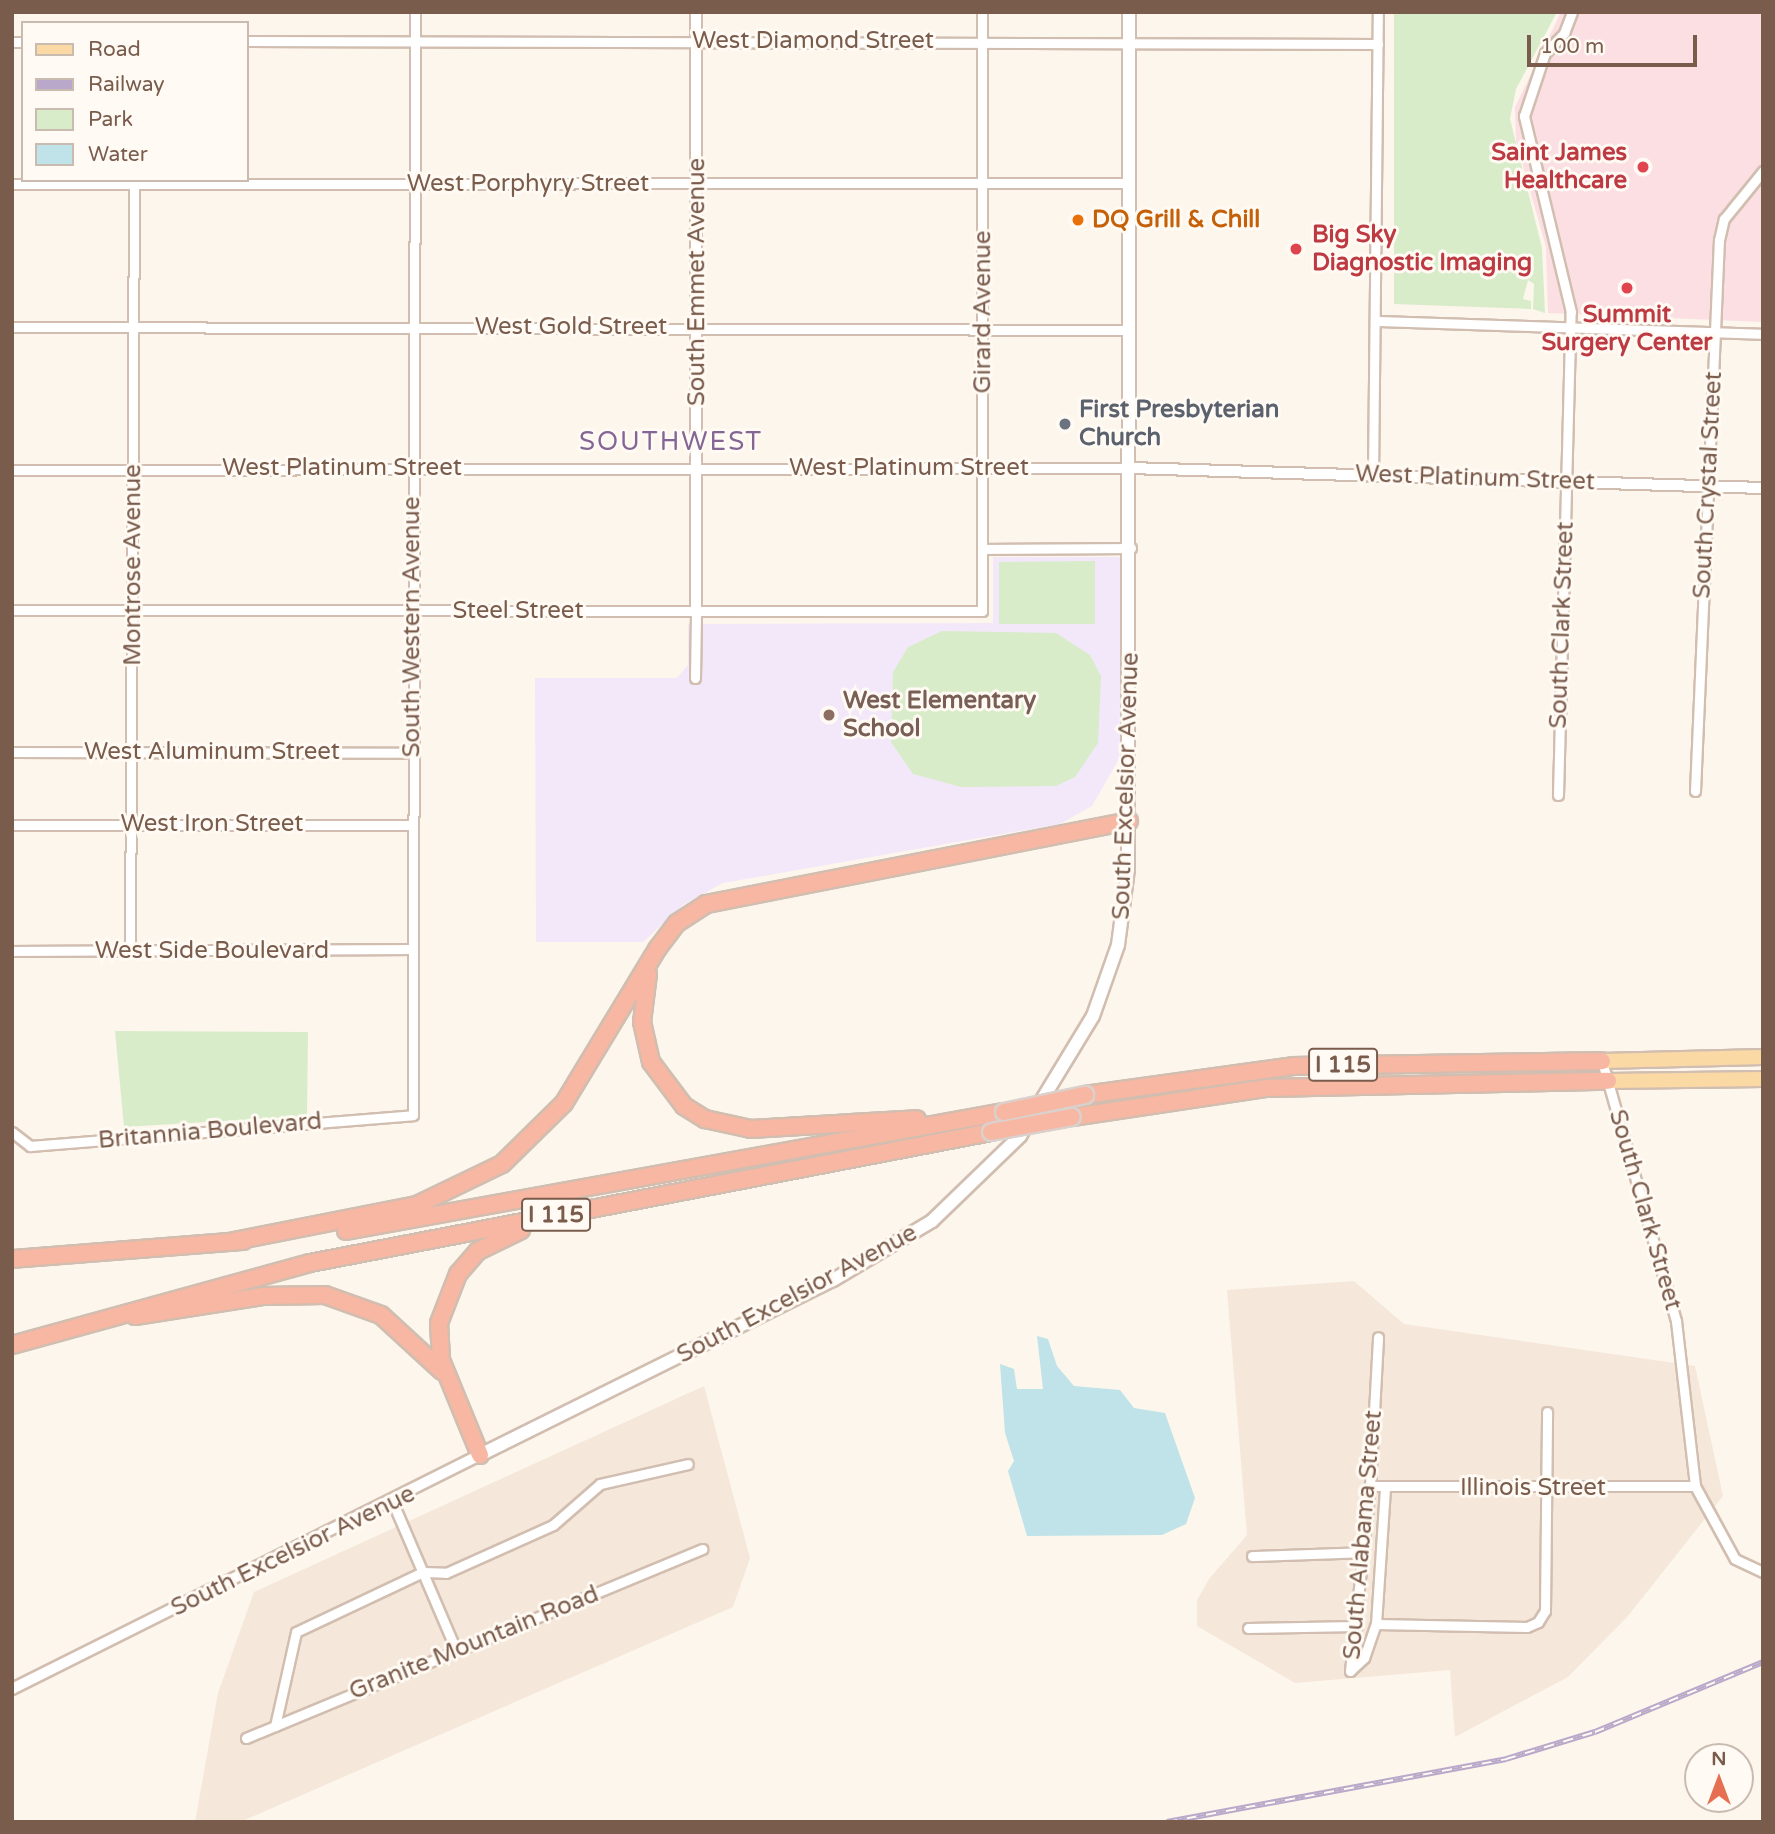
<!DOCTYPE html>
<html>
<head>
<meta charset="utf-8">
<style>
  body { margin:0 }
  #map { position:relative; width:1775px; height:1834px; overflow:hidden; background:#fdf6ec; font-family:"Varela Round",sans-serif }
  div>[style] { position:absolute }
  .residential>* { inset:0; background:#f5e8da }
  .education>* { inset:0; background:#f3e8fa }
  .medical>* { inset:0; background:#fbdfe3 }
  .green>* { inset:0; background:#d8ecc9 }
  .water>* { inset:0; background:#bfe3e8 }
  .roads { filter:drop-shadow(2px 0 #d1beb0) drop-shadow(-2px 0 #d1beb0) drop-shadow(0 2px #d1beb0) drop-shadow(0 -2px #d1beb0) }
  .minor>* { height:9px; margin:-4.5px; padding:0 4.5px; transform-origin:4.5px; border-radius:4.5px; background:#fff }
  .tertiary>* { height:10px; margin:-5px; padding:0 5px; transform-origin:5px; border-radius:5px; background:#fff }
  .secondary>* { height:12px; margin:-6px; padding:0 6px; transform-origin:6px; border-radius:6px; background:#fff }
  .primary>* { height:14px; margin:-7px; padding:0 7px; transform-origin:7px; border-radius:7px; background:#fbd9a5 }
  .motorway>* { height:16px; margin:-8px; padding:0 8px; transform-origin:8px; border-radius:8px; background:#f7b7a3 }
  .rail>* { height:6px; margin-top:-3px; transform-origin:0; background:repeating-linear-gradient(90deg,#fffaf3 0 10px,#b9a8c9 0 20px); box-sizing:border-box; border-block:2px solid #b9a8c9 }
  .bridges { filter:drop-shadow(2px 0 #dad1cd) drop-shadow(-2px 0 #dad1cd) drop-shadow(0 2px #dad1cd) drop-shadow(0 -2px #dad1cd) }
  .motorway-bridge>* { height:16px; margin:-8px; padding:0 8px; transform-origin:8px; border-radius:8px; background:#f7b7a3 }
  .dots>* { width:19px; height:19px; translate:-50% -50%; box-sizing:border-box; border:4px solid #fffaf3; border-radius:50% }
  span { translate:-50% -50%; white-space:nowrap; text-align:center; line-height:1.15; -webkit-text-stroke:6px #fffaf3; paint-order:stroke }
  .shield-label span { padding:2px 5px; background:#fffaf3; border:2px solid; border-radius:5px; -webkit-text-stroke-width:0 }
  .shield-label { font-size:23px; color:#7a5c4d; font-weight:700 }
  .street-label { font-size:24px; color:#7a5c4d }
  .health-label { font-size:24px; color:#be3a42; font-weight:700 }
  .right { translate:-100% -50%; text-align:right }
  .left { translate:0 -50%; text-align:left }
  .food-label { font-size:24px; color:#c56008; font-weight:700 }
  .worship-label { font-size:24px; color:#5b616d; font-weight:700 }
  .education-label { font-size:24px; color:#785e54; font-weight:700 }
  .neighbourhood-label { font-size:26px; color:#846695; letter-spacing:2px }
  .frame { position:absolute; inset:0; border:14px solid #7a5c4d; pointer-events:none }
  .legend { position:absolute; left:21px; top:21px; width:228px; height:161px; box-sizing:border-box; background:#fffaf3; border:2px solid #cabbb1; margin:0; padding:9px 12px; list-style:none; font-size:21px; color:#7a5c4d }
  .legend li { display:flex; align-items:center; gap:14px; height:35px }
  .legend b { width:35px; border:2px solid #cabbb1 }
  .north { position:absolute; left:1684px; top:1743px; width:70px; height:70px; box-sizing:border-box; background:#fffaf3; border:2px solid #cabbb1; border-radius:50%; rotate:0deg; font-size:19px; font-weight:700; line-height:28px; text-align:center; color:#7a5c4d }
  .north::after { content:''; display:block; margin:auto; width:24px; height:32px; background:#e76f51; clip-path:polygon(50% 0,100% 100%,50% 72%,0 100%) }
  .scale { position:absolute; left:1527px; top:35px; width:170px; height:32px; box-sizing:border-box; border:4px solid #7a5c4d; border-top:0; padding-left:9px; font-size:21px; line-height:24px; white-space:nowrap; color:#7a5c4d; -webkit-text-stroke:5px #fffaf3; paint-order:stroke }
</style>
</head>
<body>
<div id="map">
  <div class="residential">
    <i style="clip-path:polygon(1354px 1281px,1404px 1324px,1695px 1366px,1723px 1496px,1628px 1616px,1568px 1677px,1455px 1737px,1450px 1670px,1295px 1683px,1197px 1626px,1197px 1600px,1209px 1579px,1247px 1535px,1227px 1290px)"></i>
    <i style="clip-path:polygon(704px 1386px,750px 1558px,733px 1607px,240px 1822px,195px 1822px,218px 1693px,254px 1592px)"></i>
  </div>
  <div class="education">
    <i style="clip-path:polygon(993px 557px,1122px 557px,1123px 752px,1092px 806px,1060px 824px,723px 883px,683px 905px,643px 942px,536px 942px,535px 678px,677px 678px,688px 665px,688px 624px,993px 623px)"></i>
  </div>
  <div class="medical">
    <i style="clip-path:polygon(1561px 12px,1763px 12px,1763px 322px,1548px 313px,1546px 247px,1516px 141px,1515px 107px)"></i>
  </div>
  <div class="green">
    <i style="clip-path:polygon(1394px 12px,1557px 12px,1516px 89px,1510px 119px,1542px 248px,1545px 313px,1533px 309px,1534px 284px,1528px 280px,1523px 299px,1531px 301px,1531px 309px,1394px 304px)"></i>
    <i style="clip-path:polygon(1095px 561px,1095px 624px,999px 624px,999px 562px)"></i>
    <i style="clip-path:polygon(942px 631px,1056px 633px,1090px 655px,1101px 676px,1098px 743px,1075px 777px,1056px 786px,961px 787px,913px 774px,891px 742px,893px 672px,908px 647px)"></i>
    <i style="clip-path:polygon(115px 1031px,308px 1032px,307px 1116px,124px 1127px)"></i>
  </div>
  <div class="water">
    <i style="clip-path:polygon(1037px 1336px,1048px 1339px,1057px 1366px,1074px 1386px,1120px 1390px,1134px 1408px,1165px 1413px,1195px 1498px,1186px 1524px,1162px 1535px,1027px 1536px,1008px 1471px,1014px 1461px,1005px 1433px,1000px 1364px,1014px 1369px,1017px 1389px,1043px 1389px)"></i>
  </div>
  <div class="roads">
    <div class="minor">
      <i style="left:247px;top:41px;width:1131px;rotate:0.15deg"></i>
      <i style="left:12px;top:42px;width:11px"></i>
      <i style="left:12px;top:184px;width:1116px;rotate:-0.05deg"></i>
      <i style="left:1376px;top:321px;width:387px;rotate:1.9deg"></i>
      <i style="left:12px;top:327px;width:1118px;rotate:0.15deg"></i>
      <i style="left:12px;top:470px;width:1118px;rotate:-0.1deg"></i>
      <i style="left:1373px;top:475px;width:463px;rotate:-89.4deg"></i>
      <i style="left:982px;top:549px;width:149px;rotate:-0.4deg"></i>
      <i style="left:12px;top:610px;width:970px;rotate:0.06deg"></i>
      <i style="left:982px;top:611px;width:599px;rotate:-90deg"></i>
      <i style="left:695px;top:678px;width:66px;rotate:-89.1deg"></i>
      <i style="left:12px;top:752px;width:399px;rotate:0.1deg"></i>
      <i style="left:1695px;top:791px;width:552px;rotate:-87.51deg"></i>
      <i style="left:1719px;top:240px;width:22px;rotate:-77deg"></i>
      <i style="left:1724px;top:219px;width:62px;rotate:-50.9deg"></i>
      <i style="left:1558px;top:795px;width:483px;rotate:-88.5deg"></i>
      <i style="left:1571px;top:312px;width:202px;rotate:-103.5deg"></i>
      <i style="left:1524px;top:116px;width:66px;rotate:-71.6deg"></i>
      <i style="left:1545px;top:53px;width:28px;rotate:-46deg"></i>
      <i style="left:1564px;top:33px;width:22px;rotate:-69deg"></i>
      <i style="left:12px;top:825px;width:399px"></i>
      <i style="left:12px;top:951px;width:400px;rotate:-0.3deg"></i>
      <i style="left:130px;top:951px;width:771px;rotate:-89.7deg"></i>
      <i style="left:1602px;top:1061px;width:270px;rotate:74.1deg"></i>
      <i style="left:1676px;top:1321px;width:166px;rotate:83.4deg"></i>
      <i style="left:1695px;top:1486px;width:83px;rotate:61.3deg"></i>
      <i style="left:1735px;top:1559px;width:31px;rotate:25deg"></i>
      <i style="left:12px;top:1132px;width:23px;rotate:38deg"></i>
      <i style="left:30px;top:1146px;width:384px;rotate:-4.6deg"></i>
      <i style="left:413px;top:1115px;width:1103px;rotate:-89.9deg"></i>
      <i style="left:1370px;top:1486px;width:325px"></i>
      <i style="left:393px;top:1503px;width:160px;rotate:66.8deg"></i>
      <i style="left:1252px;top:1556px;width:112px;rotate:-2deg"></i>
      <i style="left:1376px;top:1624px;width:151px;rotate:1.1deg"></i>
      <i style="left:1527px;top:1627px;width:12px;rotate:-24deg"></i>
      <i style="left:1538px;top:1622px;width:13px;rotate:-58deg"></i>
      <i style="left:1545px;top:1611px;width:199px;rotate:-89.4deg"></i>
      <i style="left:1248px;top:1628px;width:109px;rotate:-1.1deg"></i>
      <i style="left:1350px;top:1671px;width:186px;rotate:-83.8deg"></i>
      <i style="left:1370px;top:1486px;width:149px;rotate:-86.9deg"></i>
      <i style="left:1350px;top:1671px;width:19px;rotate:-43deg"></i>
      <i style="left:1364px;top:1658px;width:36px;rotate:-71deg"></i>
      <i style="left:1376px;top:1624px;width:137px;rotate:-86.2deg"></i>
      <i style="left:275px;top:1726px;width:96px;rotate:-77.4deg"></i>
      <i style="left:296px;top:1632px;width:140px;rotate:-25.3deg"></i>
      <i style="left:423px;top:1572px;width:23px;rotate:2deg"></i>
      <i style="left:446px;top:1573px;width:117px;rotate:-24.2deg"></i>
      <i style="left:553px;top:1525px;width:62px;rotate:-41.1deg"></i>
      <i style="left:600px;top:1484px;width:90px;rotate:-12.8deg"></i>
      <i style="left:246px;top:1738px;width:494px;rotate:-22.5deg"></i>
    </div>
    <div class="tertiary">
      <i style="left:1130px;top:468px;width:633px;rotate:1.81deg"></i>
      <i style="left:696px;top:612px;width:600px;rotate:-90deg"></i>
      <i style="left:12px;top:1689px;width:523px;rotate:-26.57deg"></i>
    </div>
    <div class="secondary">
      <i style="left:480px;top:1455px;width:394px;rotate:-26.4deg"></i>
      <i style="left:833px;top:1280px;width:115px;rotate:-30.8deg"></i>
      <i style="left:932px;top:1221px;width:122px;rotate:-44deg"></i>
      <i style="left:1020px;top:1136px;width:140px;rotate:-58.7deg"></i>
      <i style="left:1093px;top:1016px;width:75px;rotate:-70.6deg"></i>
      <i style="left:1118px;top:945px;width:77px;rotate:-82.5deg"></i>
      <i style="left:1128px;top:869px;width:857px;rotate:-89.93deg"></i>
    </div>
    <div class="primary">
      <i style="left:1602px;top:1061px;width:161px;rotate:-1.4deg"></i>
      <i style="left:1608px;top:1081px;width:155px;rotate:-0.7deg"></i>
    </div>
    <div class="motorway">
      <i style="left:648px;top:974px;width:48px;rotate:97.1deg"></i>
      <i style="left:642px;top:1022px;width:41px;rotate:77.3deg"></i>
      <i style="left:651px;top:1062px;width:55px;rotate:53.1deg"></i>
      <i style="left:684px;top:1106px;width:25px;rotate:32deg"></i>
      <i style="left:705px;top:1119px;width:47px;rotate:12.3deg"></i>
      <i style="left:751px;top:1129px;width:166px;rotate:-3.4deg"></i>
      <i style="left:1085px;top:1095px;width:210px;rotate:-7.9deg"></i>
      <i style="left:1293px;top:1066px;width:309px;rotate:-0.9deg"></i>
      <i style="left:1072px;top:1117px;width:197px;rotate:-8.5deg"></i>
      <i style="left:1267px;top:1088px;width:341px;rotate:-1.2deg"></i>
      <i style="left:346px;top:1231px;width:669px;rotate:-10.25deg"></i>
      <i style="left:234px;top:1241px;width:187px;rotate:-11.1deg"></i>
      <i style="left:417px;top:1205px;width:94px;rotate:-25.8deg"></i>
      <i style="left:502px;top:1164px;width:87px;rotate:-44.5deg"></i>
      <i style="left:564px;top:1103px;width:181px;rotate:-58.8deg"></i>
      <i style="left:658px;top:948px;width:31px;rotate:-53deg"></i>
      <i style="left:677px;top:923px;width:35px;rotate:-33deg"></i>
      <i style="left:706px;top:904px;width:431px;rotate:-11.1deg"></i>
      <i style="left:12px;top:1259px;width:232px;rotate:-4.5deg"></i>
      <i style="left:135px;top:1316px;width:129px;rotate:-8.9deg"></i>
      <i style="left:262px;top:1296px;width:63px;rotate:-0.9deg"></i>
      <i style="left:325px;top:1295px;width:59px;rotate:19.7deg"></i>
      <i style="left:381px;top:1315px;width:83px;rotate:42.6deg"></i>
      <i style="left:12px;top:1345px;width:309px;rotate:-15.4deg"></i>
      <i style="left:310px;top:1263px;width:693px;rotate:-10.89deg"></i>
      <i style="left:480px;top:1455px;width:103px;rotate:-112.3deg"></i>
      <i style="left:441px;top:1360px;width:37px;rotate:-93deg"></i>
      <i style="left:439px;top:1323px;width:53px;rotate:-68.8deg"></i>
      <i style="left:458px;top:1274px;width:30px;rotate:-49deg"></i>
      <i style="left:478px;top:1251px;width:48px;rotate:-26deg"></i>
    </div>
  </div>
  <div class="rail">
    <i style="left:1167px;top:1822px;width:345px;rotate:-10.5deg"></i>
    <i style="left:1506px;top:1759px;width:93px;rotate:-16.9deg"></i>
    <i style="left:1595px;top:1732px;width:182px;rotate:-22.6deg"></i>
  </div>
  <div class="bridges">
    <div class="motorway-bridge">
      <i style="left:1004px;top:1112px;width:83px;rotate:-11.9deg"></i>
      <i style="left:991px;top:1132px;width:82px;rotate:-10.5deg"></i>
    </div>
  </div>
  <div class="dots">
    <i style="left:1643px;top:167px;background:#e0444e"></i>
    <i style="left:1078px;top:220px;background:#e8710a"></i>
    <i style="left:1296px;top:249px;background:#e0444e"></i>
    <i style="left:1627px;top:288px;background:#e0444e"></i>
    <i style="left:1065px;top:424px;background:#6b7280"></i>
    <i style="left:829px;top:715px;background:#8d6e63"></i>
  </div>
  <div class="shield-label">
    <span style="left:1343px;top:1065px">I 115</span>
    <span style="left:556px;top:1215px">I 115</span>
  </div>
  <div class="street-label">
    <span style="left:813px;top:41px">West Diamond Street</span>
    <span style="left:528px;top:184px">West Porphyry Street</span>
    <span style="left:697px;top:282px;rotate:-90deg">South Emmet Avenue</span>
    <span style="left:983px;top:312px;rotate:-90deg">Girard Avenue</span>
    <span style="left:571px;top:327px">West Gold Street</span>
    <span style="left:342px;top:468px">West Platinum Street</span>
    <span style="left:909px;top:468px">West Platinum Street</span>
    <span style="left:1475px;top:478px;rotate:2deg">West Platinum Street</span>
    <span style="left:1708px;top:485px;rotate:-87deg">South Crystal Street</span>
    <span style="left:133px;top:565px;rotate:-90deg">Montrose Avenue</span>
    <span style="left:518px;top:611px">Steel Street</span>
    <span style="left:1562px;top:625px;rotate:-88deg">South Clark Street</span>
    <span style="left:412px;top:627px;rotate:-90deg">South Western Avenue</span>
    <span style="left:212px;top:752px">West Aluminum Street</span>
    <span style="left:1126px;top:786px;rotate:-88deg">South Excelsior Avenue</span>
    <span style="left:212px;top:824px">West Iron Street</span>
    <span style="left:212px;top:951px">West Side Boulevard</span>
    <span style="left:210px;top:1131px;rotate:-5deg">Britannia Boulevard</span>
    <span style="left:1645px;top:1210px;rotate:74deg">South Clark Street</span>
    <span style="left:797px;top:1294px;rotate:-28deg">South Excelsior Avenue</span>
    <span style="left:1533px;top:1488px">Illinois Street</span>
    <span style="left:1363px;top:1535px;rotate:-85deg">South Alabama Street</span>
    <span style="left:293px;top:1551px;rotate:-26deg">South Excelsior Avenue</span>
    <span style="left:474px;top:1643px;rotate:-22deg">Granite Mountain Road</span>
  </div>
  <div class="health-label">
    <span class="right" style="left:1627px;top:167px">Saint James<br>Healthcare</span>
    <span class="left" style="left:1312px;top:249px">Big Sky<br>Diagnostic Imaging</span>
    <span style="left:1627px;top:329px">Summit<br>Surgery Center</span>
  </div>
  <div class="food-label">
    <span class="left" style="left:1092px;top:220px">DQ Grill &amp; Chill</span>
  </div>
  <div class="worship-label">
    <span class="left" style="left:1079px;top:424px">First Presbyterian<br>Church</span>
  </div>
  <div class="education-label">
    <span class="left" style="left:843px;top:715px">West Elementary<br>School</span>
  </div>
  <div class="neighbourhood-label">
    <span style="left:671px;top:442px">SOUTHWEST</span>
  </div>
  <div class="frame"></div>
  <ul class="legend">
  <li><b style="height:9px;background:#fbd9a5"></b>Road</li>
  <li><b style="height:9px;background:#b9a8c9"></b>Railway</li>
  <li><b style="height:19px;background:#d8ecc9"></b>Park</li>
  <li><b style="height:19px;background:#bfe3e8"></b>Water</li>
  </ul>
  <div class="north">N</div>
  <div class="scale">100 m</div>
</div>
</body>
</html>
